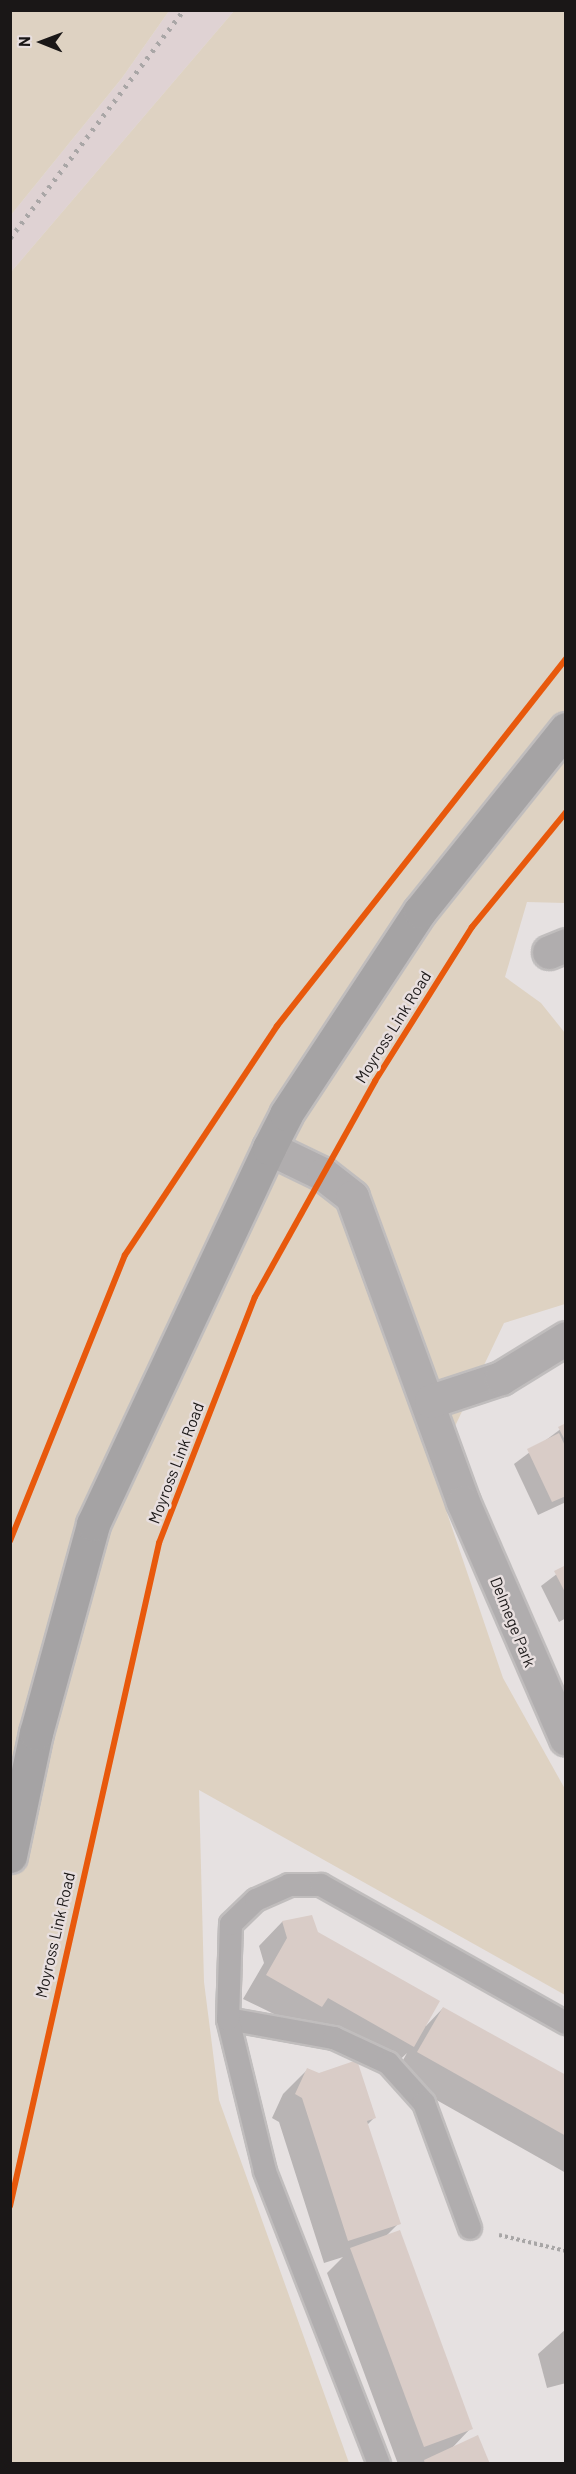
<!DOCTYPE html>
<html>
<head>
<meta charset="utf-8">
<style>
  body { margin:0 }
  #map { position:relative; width:576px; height:2474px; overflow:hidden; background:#e6e1e1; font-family:Barlow,sans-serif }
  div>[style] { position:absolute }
  .built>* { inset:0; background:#dfd2d3 }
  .green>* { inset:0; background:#ded2c2 }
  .shadow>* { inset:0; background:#0003 }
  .building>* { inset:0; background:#d9ccc7 }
  .path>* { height:4px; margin-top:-2px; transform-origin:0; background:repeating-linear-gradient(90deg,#a8a6a6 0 3px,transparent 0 6px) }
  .roads { filter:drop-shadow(2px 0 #c0bdbd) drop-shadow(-2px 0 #c0bdbd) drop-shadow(0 2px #c0bdbd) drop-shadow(0 -2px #c0bdbd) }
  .lane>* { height:22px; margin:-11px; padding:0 11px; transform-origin:11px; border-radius:11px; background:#b0adae }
  .street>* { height:33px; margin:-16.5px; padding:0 16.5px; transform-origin:16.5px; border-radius:16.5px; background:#b0adae }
  .secondary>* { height:33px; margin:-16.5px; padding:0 16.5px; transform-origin:16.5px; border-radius:16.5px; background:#a5a3a4 }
  .rail>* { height:4.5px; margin-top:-2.25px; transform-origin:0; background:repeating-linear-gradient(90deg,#a9a6a6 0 3px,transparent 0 9px) }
  .cycleway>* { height:6px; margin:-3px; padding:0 3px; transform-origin:3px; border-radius:3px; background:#e8590c }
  span { translate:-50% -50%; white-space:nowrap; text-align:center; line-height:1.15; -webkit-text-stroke:5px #e8dfdf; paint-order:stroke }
  .street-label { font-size:16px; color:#1a1717 }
  .frame { position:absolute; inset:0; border:12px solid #1a1717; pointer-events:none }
  .north { position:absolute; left:12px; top:12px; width:60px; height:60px; -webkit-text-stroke:4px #e8dfdf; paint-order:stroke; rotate:271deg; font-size:16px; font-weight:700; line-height:24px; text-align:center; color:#1a1717 }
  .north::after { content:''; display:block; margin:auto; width:21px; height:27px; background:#1a1717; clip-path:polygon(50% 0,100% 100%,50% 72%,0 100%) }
</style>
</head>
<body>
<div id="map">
  <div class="built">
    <i style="clip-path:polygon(169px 11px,234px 11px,11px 272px,11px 215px,122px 78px)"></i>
  </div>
  <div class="green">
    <i style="clip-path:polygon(10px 11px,169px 11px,122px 78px,11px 215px)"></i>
    <i style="clip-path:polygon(234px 11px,565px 11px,565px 903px,527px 902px,505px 977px,541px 1003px,565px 1033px,565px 1304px,504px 1323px,438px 1462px,447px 1513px,503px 1678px,565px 1789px,565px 1995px,199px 1790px,204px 1982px,219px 2100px,349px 2463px,11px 2464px,11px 272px)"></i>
  </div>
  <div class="shadow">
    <i style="clip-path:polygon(566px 1425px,566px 1502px,538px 1515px,514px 1464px)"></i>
    <i style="clip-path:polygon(566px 1567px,566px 1618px,559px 1622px,541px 1586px)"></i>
    <i style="clip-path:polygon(311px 1916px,317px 1933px,426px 2026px,443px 2008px,566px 2077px,566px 2173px,394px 2076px,407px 2053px,389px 2070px,243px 1999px,264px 1963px,259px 1946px,282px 1922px)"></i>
    <i style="clip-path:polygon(307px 2070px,374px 2118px,367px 2125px,399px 2223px,385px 2237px,471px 2428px,451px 2449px,489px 2464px,398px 2464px,327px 2273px,343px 2257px,324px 2263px,279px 2122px,272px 2118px,283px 2094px)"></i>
    <i style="clip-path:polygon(566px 2329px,566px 2383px,547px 2388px,538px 2354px)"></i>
  </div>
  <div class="building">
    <i style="clip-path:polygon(566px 1423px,566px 1442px,558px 1427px)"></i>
    <i style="clip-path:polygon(559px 1433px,566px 1448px,566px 1496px,552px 1502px,527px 1449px)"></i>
    <i style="clip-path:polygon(566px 1565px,566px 1594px,554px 1571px)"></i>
    <i style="clip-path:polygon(312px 1915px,318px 1932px,440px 2001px,414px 2047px,328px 1998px,322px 2007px,266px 1975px,287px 1938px,282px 1921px)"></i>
    <i style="clip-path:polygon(443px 2007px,566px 2075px,566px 2136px,417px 2052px)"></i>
    <i style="clip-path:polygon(357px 2060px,376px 2118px,367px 2121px,401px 2224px,348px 2241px,302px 2098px,295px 2094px,307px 2068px,319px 2073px)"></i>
    <i style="clip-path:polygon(400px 2230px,473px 2429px,424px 2447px,350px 2248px)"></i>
    <i style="clip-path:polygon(478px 2435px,490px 2464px,425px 2464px,424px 2460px)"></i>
  </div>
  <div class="path">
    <i style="left:499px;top:2235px;width:69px;rotate:13.4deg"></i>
  </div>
  <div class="roads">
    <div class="lane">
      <i style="left:228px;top:2019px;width:108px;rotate:10.2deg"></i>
      <i style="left:334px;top:2038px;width:60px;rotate:24.8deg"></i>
      <i style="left:388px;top:2063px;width:54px;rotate:48deg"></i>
      <i style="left:424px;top:2103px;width:133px;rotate:69.8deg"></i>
      <i style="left:379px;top:2464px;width:314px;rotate:-111.3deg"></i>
      <i style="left:265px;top:2171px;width:156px;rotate:-103.7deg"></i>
      <i style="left:228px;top:2019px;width:95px;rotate:-88.2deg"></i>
      <i style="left:231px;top:1924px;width:35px;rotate:-44deg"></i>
      <i style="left:256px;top:1900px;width:36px;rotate:-24deg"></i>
      <i style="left:289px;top:1885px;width:32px"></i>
      <i style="left:321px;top:1885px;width:281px;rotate:29.4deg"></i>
    </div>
    <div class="street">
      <i style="left:549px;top:952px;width:18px;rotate:-22deg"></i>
      <i style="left:269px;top:1148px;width:60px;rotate:25.7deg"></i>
      <i style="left:323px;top:1174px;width:37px;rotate:38deg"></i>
      <i style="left:352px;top:1197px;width:325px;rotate:70deg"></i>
      <i style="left:463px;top:1502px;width:258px;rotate:66.5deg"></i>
      <i style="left:431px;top:1401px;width:74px;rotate:-18.2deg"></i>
      <i style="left:501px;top:1378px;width:76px;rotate:-31.6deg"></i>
    </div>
    <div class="secondary">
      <i style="left:10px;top:1856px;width:126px;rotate:-78.1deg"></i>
      <i style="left:36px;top:1733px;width:217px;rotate:-74.7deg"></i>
      <i style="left:93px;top:1524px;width:415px;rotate:-64.9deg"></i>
      <i style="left:269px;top:1148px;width:38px;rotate:-63deg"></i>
      <i style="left:286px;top:1114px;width:243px;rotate:-56.6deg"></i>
      <i style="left:420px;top:911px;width:233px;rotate:-51.3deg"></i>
    </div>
  </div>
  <div class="rail">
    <i style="left:10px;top:238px;width:287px;rotate:-52.7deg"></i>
  </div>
  <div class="cycleway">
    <i style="left:10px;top:1541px;width:308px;rotate:-68.1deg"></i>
    <i style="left:125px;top:1255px;width:275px;rotate:-56.4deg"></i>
    <i style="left:277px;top:1026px;width:467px;rotate:-51.8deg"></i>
    <i style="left:10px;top:2206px;width:680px;rotate:-77.33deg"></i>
    <i style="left:159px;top:1543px;width:264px;rotate:-68.7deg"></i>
    <i style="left:255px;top:1297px;width:247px;rotate:-60.9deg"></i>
    <i style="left:375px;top:1081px;width:182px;rotate:-57.8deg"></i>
    <i style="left:472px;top:927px;width:149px;rotate:-50.7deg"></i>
  </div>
  <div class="street-label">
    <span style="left:393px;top:1027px;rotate:-58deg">Moyross Link Road</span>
    <span style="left:176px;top:1463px;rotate:-69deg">Moyross Link Road</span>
    <span style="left:513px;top:1622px;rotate:68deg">Delmege Park</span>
    <span style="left:55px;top:1935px;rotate:-77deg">Moyross Link Road</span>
  </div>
  <div class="frame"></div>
  <div class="north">N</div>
</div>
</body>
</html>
